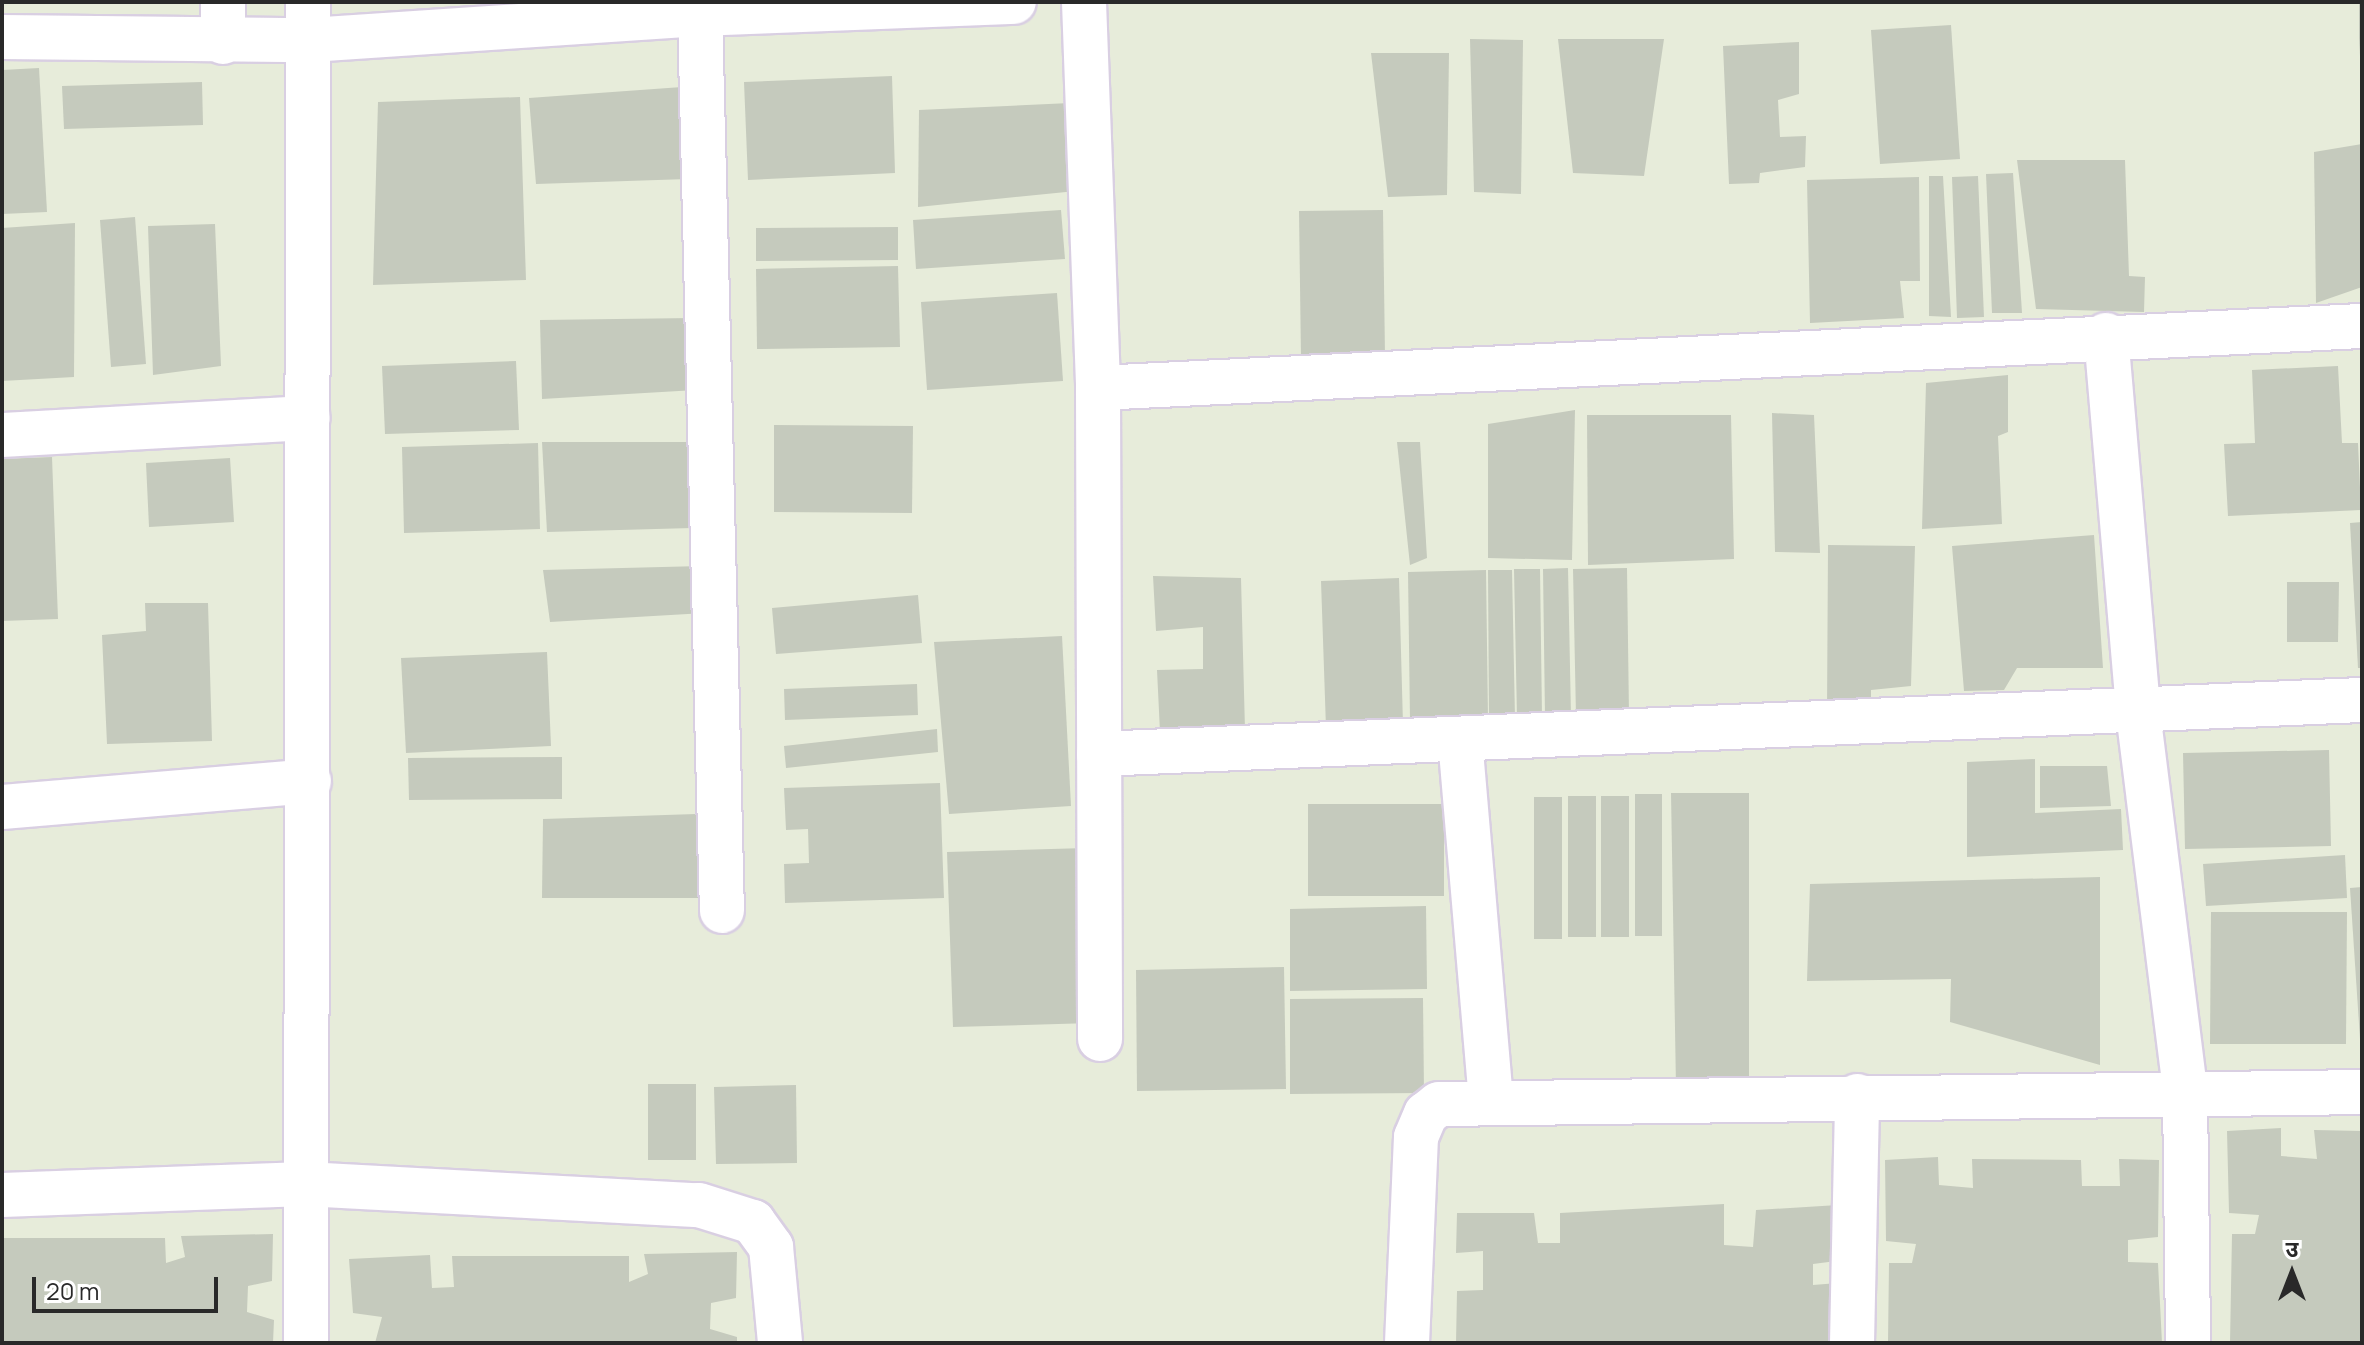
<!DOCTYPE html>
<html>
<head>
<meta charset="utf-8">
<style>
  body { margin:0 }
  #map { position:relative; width:2364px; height:1345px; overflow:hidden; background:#e7ecda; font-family:Manrope,"Noto Sans Devanagari",sans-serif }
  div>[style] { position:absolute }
  .building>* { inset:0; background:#c5cabd }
  .roads { filter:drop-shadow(2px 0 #d9cfe2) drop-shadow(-2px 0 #d9cfe2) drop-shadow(0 2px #d9cfe2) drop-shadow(0 -2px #d9cfe2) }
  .minor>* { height:44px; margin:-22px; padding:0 22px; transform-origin:22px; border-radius:22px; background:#fff }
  span { translate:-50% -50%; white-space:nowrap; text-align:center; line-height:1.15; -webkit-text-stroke:8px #fff; paint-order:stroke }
  .frame { position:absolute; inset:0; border:4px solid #292929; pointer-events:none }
  .north { position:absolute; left:2252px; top:1233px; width:80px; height:80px; -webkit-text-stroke:6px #fff; paint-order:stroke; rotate:0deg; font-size:22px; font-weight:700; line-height:32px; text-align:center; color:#292929 }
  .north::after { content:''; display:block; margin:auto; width:28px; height:36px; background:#292929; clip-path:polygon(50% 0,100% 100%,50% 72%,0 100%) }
  .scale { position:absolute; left:32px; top:1277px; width:186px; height:36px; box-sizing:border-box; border:4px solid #292929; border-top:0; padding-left:10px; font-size:24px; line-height:28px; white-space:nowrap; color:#292929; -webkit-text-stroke:6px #fff; paint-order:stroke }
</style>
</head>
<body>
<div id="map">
  <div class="building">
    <i style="clip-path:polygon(2359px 2px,2362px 2px,2359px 56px)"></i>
    <i style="clip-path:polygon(1951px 25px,1960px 159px,1880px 164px,1871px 30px)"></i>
    <i style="clip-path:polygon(1470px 39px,1523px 40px,1521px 194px,1474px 192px)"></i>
    <i style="clip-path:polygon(1558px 39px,1664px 39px,1644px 176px,1573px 173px)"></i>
    <i style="clip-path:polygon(1799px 42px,1799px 94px,1778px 100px,1780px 137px,1806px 136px,1805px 167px,1760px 173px,1759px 183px,1729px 184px,1723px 46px)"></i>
    <i style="clip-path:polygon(1371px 53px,1449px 53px,1447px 195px,1388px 197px)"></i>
    <i style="clip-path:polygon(39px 68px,47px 212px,2px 214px,2px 70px)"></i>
    <i style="clip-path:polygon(892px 76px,895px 173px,748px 180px,744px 82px)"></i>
    <i style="clip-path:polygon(202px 82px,203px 125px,64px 129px,62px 86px)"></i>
    <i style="clip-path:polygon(682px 87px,688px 179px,536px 184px,529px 98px)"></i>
    <i style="clip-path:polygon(520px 97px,526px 280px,373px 285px,378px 102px)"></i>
    <i style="clip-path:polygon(1070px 103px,1076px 191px,918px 207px,919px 110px)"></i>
    <i style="clip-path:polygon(2362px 144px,2362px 287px,2316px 303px,2314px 152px)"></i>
    <i style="clip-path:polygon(2017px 160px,2125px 160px,2129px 276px,2145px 277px,2144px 312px,2036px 309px)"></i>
    <i style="clip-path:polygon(2013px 173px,2022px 313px,1992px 313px,1986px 174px)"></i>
    <i style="clip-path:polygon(1929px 176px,1943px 176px,1951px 317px,1929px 316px)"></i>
    <i style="clip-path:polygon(1978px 176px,1984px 317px,1957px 318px,1952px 177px)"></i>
    <i style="clip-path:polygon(1919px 177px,1920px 281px,1900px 281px,1904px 318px,1810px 323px,1807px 180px)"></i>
    <i style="clip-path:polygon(1061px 210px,1065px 259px,916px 269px,913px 220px)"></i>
    <i style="clip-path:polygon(1383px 210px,1385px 356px,1301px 358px,1299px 211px)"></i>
    <i style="clip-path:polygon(135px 217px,146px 364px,111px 367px,100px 220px)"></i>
    <i style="clip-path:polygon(75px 223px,74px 377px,2px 381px,2px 228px)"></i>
    <i style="clip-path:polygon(215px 224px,221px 366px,153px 375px,148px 226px)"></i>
    <i style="clip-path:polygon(898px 227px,898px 260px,756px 261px,756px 228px)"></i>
    <i style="clip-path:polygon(898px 266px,900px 347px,757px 349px,756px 269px)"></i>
    <i style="clip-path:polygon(1057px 293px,1063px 381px,927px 390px,921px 302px)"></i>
    <i style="clip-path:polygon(693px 318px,696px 390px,542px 399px,540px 320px)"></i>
    <i style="clip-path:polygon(516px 361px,519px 430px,385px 434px,382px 366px)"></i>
    <i style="clip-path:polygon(2338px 366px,2342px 443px,2358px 443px,2361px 510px,2228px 516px,2224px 444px,2255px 443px,2252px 370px)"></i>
    <i style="clip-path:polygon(2008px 375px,2008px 432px,1998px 436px,2002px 524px,1922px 529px,1926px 383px)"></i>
    <i style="clip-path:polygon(1575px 410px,1572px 560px,1488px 558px,1488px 424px)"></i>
    <i style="clip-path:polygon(1772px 413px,1814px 415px,1820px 553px,1775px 552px)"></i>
    <i style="clip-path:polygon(1587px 415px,1731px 415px,1734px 559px,1588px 565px)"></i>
    <i style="clip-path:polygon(774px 425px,913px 426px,912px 513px,774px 512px)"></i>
    <i style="clip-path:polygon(542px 442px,696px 442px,692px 528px,547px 532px)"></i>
    <i style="clip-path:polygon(1397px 442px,1420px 442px,1427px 558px,1410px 565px)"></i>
    <i style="clip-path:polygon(538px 443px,540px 529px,404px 533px,402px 447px)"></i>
    <i style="clip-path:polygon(52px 457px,58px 619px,2px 621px,2px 459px)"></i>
    <i style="clip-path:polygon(230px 458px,234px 522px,149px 527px,146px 463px)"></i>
    <i style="clip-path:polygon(2362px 522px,2362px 668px,2358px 668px,2350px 523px)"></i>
    <i style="clip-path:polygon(2094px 535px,2103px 668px,2017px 668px,2004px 690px,1964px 691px,1952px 546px)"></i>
    <i style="clip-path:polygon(1828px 545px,1915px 546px,1911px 686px,1871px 690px,1871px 708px,1827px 711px)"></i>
    <i style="clip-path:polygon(702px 566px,705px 613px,550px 622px,543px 570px)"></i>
    <i style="clip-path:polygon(1568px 568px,1571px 717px,1545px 717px,1543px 569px)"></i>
    <i style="clip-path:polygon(1627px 568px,1629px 715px,1576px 716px,1573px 569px)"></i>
    <i style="clip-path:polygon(1514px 569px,1540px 569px,1542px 717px,1517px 718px)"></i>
    <i style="clip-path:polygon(1486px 570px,1488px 719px,1410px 720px,1408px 572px)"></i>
    <i style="clip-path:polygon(1488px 570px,1512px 570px,1515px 719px,1489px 719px)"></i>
    <i style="clip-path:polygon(1153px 576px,1241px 578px,1245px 730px,1160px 732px,1157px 670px,1203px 669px,1203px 627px,1156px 631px)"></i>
    <i style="clip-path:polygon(1399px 578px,1403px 725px,1326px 728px,1321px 581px)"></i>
    <i style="clip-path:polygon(2287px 582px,2339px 582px,2338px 642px,2287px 642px)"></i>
    <i style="clip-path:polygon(918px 595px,922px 643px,776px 654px,772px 608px)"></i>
    <i style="clip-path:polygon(145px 603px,208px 603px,212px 741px,107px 744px,102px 635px,146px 631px)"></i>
    <i style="clip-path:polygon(1062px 636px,1071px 806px,949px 814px,934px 642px)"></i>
    <i style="clip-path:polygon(547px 652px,551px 746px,406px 753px,401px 658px)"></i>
    <i style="clip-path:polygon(917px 684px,918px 715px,785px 720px,784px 689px)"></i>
    <i style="clip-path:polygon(937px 729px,938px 752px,786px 768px,784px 746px)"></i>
    <i style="clip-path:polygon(2329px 750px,2331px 846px,2185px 849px,2183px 753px)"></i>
    <i style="clip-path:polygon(562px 757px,562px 799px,409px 800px,408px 758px)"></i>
    <i style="clip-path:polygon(2035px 759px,2035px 813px,2121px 809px,2123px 850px,1967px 857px,1967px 762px)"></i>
    <i style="clip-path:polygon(2040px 766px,2107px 766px,2111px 806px,2040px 808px)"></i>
    <i style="clip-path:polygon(940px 783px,944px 898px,785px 903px,784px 864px,809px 863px,808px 829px,786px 830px,784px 788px)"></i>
    <i style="clip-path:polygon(1671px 793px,1749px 793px,1749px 1087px,1676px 1087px)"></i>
    <i style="clip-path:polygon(1635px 794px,1662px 794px,1662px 936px,1635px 936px)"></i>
    <i style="clip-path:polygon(1568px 796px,1596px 796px,1596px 937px,1568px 937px)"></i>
    <i style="clip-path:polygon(1601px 796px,1629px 796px,1629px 937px,1601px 937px)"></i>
    <i style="clip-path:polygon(1534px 797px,1562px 797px,1562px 939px,1534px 939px)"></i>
    <i style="clip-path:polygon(1308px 804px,1444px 804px,1444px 896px,1308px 896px)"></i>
    <i style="clip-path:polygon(696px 814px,701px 898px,542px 898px,543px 819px)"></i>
    <i style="clip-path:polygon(1086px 848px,1092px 1023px,953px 1027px,947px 852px)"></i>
    <i style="clip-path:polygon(2345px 855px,2347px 898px,2206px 906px,2203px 864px)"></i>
    <i style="clip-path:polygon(2100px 877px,2100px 1065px,1950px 1022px,1951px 979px,1807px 981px,1810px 884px)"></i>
    <i style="clip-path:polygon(2362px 887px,2362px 1039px,2360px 1039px,2350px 888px)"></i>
    <i style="clip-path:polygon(1426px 906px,1427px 989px,1290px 991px,1290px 909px)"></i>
    <i style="clip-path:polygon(2211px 912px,2347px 912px,2346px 1044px,2210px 1044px)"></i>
    <i style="clip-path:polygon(1284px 967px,1286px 1089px,1137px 1091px,1136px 970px)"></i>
    <i style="clip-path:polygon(1423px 998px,1424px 1093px,1290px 1094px,1290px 999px)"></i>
    <i style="clip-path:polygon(648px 1084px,696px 1084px,696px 1160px,648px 1160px)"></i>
    <i style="clip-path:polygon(796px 1085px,797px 1163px,716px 1164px,714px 1087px)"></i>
    <i style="clip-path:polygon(2281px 1128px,2281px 1156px,2317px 1159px,2314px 1130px,2362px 1131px,2362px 1343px,2230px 1343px,2232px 1234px,2255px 1234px,2259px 1215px,2229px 1213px,2227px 1131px)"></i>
    <i style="clip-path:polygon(1938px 1157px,1939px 1185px,1973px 1188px,1972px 1159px,2081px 1160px,2082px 1186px,2120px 1186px,2119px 1159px,2159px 1160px,2158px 1237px,2128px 1240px,2128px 1262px,2158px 1263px,2162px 1343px,1888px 1343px,1889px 1263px,1912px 1263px,1916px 1244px,1886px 1241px,1885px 1160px)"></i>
    <i style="clip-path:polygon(1724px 1204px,1724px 1245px,1753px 1247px,1756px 1210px,1838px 1205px,1844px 1260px,1813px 1264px,1813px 1285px,1838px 1283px,1839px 1343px,1456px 1343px,1457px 1291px,1483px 1290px,1483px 1251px,1456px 1253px,1457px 1213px,1534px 1213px,1538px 1243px,1560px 1243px,1560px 1213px)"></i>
    <i style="clip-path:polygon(273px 1234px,272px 1281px,248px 1286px,247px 1312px,274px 1320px,273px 1343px,2px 1343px,2px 1238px,165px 1238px,166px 1263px,185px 1257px,181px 1236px)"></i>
    <i style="clip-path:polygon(737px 1252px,736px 1298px,711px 1303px,710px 1329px,737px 1337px,737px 1343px,375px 1343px,382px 1317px,353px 1313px,349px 1259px,430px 1255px,432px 1288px,454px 1287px,452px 1256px,629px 1256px,629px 1282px,648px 1274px,644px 1254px)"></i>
  </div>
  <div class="roads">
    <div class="minor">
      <i style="left:223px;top:2px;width:40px;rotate:90deg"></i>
      <i style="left:1084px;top:2px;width:386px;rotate:87.9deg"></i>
      <i style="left:1098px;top:388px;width:651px;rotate:89.82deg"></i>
      <i style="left:700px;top:14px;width:897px;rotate:88.6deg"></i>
      <i style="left:2px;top:37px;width:307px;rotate:0.6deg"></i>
      <i style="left:309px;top:40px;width:392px;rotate:-3.8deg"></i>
      <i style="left:700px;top:14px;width:314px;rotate:-2.2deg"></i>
      <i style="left:2106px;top:335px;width:378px;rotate:85.1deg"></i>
      <i style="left:2138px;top:712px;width:383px;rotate:82.9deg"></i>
      <i style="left:2185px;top:1092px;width:251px;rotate:89.3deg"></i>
      <i style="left:1098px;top:388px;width:1266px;rotate:-2.81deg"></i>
      <i style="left:2px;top:435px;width:306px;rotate:-3.2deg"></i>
      <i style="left:1460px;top:739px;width:361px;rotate:85.1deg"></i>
      <i style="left:1099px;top:754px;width:1264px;rotate:-2.45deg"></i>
      <i style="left:2px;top:807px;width:308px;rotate:-4.8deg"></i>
      <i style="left:2px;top:1195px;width:303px;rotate:-2.1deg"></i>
      <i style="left:305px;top:1184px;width:395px;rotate:3.1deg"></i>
      <i style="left:699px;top:1205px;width:57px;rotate:17.5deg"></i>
      <i style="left:753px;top:1222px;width:31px;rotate:54deg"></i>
      <i style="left:771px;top:1247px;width:96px;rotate:84.6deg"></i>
      <i style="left:306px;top:1343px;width:1341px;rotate:-89.91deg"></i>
      <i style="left:1407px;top:1343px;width:206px;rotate:-87.5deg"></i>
      <i style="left:1416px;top:1137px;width:25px;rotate:-67deg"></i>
      <i style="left:1426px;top:1114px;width:16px;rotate:-38deg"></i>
      <i style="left:1439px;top:1104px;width:923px;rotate:-0.74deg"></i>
      <i style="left:1852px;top:1343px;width:247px;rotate:-88.8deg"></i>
    </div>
  </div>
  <div class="frame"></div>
  <div class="north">उ</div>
  <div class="scale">20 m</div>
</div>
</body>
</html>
